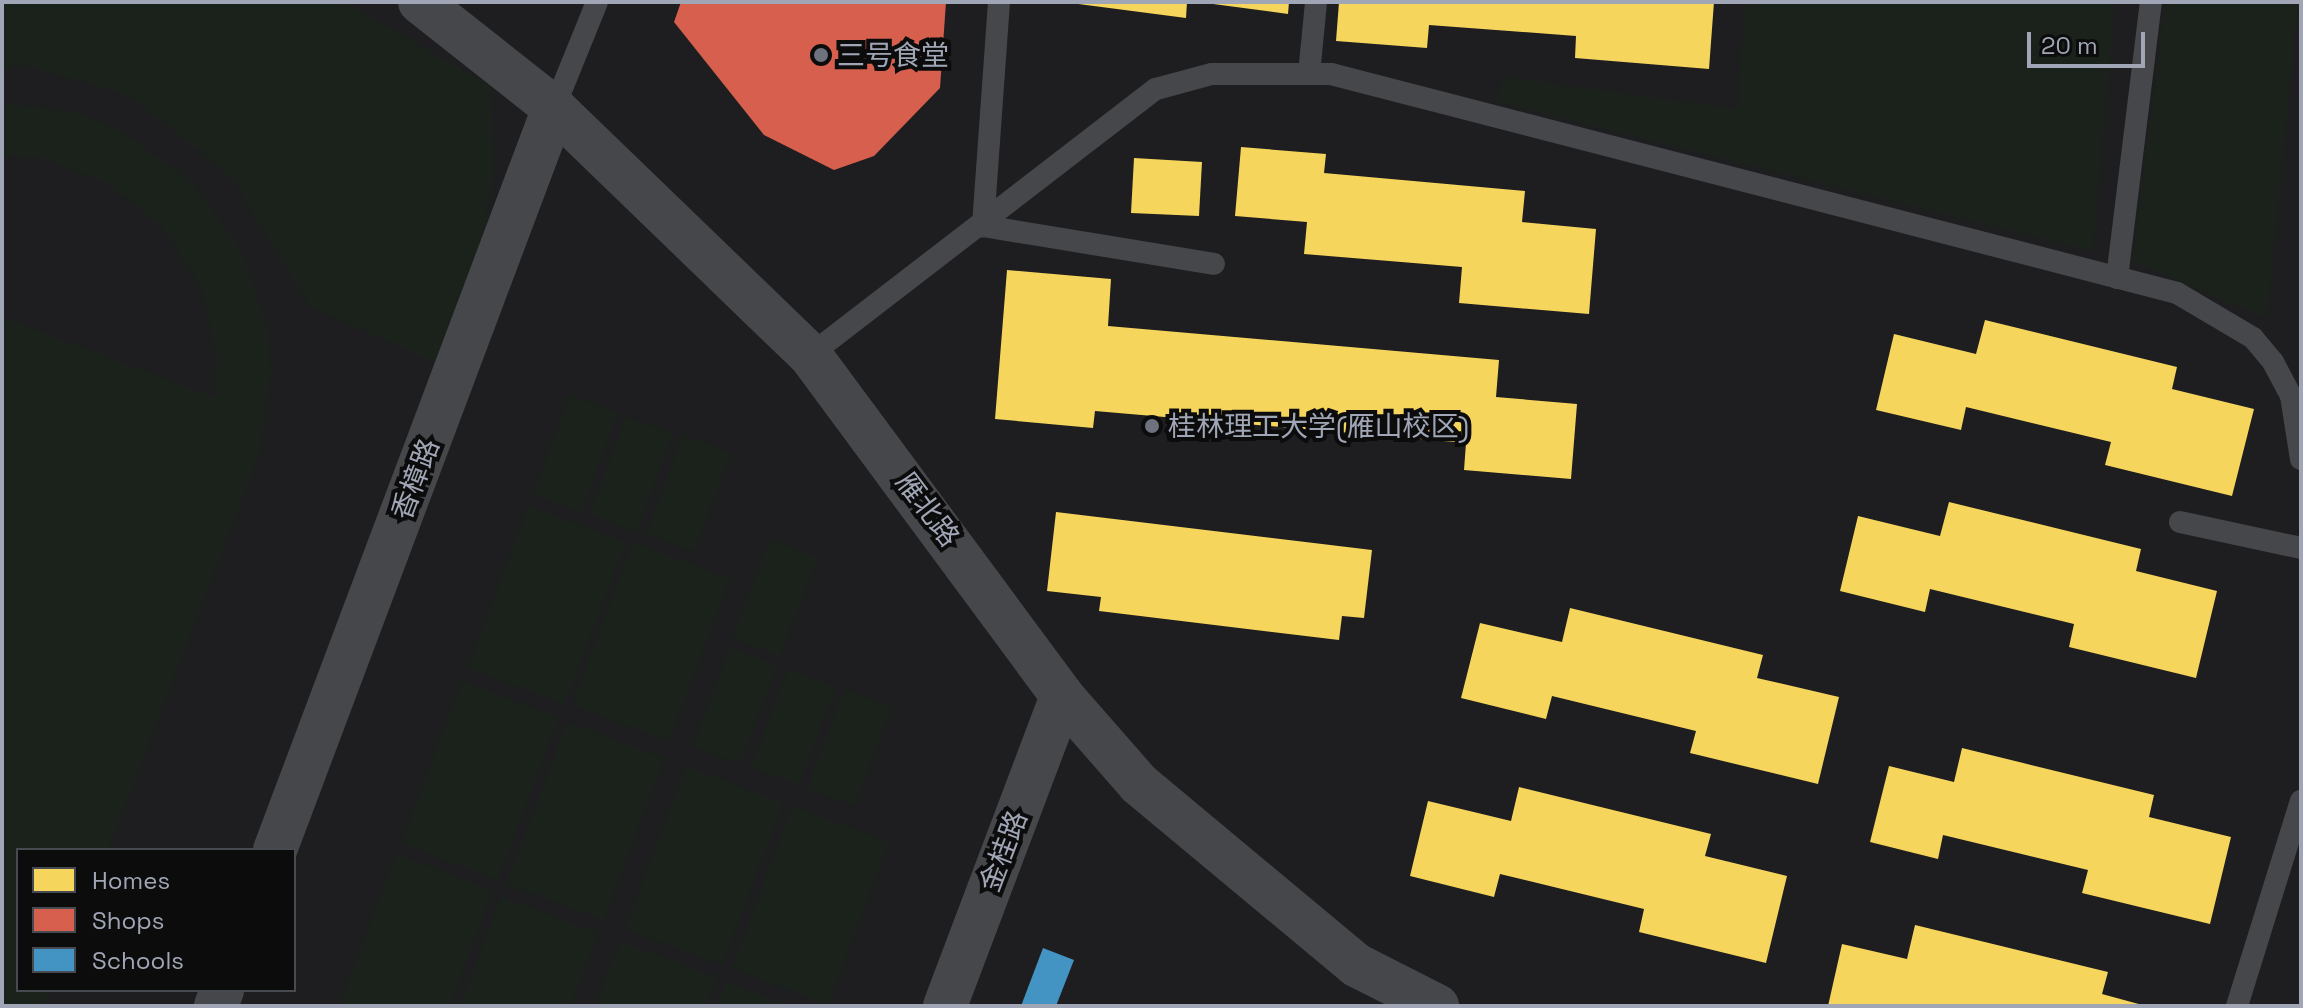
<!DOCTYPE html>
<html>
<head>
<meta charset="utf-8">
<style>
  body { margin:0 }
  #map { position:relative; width:2303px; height:1008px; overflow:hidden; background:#111112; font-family:"Space Grotesk","Noto Sans SC",sans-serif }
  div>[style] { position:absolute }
  .built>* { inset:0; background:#1e1e20 }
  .green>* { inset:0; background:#1b221c }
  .homes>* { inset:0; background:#f6d55c }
  .shops>* { inset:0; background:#d6604d }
  .schools>* { inset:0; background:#4393c3 }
  .service>* { height:22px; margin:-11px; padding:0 11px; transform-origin:11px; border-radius:11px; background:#45474b }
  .minor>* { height:44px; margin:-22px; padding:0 22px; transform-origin:22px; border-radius:22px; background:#45474b }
  .dots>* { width:22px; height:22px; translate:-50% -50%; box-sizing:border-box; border:4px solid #0c0c0d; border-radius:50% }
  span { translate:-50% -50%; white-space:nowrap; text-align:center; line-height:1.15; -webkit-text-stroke:8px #0c0c0d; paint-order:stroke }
  .poi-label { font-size:28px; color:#a0a6b5 }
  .left { translate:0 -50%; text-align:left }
  .street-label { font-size:28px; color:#a0a6b5 }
  .frame { position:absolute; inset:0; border:4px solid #a0a6b5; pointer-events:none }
  .legend { position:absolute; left:16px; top:848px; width:280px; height:144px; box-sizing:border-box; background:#0c0c0d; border:2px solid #474a50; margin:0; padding:10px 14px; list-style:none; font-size:24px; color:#a0a6b5 }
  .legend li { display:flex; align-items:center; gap:16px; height:40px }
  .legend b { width:40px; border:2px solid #474a50 }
  .scale { position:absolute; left:2027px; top:32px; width:118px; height:36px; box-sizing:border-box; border:4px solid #a0a6b5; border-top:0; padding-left:10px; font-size:24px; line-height:28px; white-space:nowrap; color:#a0a6b5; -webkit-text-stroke:6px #0c0c0d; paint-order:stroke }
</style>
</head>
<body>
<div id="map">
  <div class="built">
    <i style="clip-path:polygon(evenodd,2px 2px,2301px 2px,2301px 1006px,2px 1006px,2px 2px,18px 850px,294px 850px,294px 990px,18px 990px,18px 850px)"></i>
  </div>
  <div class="green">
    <i style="clip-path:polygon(2px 2px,344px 2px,491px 86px,494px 168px,477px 273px,439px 365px,309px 305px,232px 178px,132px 97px,29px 66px,2px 67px)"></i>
    <i style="clip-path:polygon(1745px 2px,2115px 2px,2093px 251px,1497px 102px,1503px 77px,1737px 109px)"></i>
    <i style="clip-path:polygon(2165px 2px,2298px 2px,2267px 319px,2132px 261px)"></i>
    <i style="clip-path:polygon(2px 102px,81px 114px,121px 131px,190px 180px,240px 248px,268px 329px,271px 371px,259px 455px,108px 850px,18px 850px,18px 990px,52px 990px,41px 1006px,2px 1006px,2px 317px,214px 397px,217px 357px,201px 287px,163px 228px,108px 183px,41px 158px,2px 155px)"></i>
    <i style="clip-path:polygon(570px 395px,618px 414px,581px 512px,533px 494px)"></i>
    <i style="clip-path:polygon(626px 416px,673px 434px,636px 532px,589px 514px)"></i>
    <i style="clip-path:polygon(683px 435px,731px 453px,694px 552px,646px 534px)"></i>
    <i style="clip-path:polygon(528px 506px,626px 542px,565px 704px,468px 668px)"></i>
    <i style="clip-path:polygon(770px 539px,818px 557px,780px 656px,732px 638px)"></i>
    <i style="clip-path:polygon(633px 542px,730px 579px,669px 741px,572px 705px)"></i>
    <i style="clip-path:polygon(730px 647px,777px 665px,740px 764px,692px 746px)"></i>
    <i style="clip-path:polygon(788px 669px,836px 687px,799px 785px,751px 767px)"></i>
    <i style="clip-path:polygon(462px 681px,559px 718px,498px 880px,401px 843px)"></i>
    <i style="clip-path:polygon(844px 689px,892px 707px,854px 806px,807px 788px)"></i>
    <i style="clip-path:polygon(567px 722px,664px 758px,604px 920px,506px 884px)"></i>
    <i style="clip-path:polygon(686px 766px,783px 803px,723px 965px,625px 929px)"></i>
    <i style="clip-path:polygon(792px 806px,889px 842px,828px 1005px,732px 968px)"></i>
    <i style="clip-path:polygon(396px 854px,493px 890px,450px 1006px,339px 1006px)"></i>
    <i style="clip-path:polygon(501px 897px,598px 933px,571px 1006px,460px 1006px)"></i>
    <i style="clip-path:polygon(620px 941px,717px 977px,706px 1006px,595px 1006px)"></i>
    <i style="clip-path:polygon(726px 982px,790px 1006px,718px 1006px)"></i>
  </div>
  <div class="homes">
    <i style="clip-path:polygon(1063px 2px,1187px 2px,1186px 18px)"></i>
    <i style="clip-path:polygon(1198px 2px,1289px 2px,1288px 14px)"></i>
    <i style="clip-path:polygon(1339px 2px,1714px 2px,1709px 69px,1575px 58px,1576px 36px,1429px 25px,1427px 48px,1336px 41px)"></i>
    <i style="clip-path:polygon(1241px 147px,1326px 154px,1324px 173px,1525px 191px,1522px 222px,1596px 229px,1589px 314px,1459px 303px,1462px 267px,1304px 254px,1307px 222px,1235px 216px)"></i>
    <i style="clip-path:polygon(1134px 158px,1202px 162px,1199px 216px,1131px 213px)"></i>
    <i style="clip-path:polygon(1007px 270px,1111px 279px,1108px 326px,1499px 360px,1496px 397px,1577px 404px,1571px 479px,1464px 470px,1466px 443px,1095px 411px,1093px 428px,995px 419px)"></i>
    <i style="clip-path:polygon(1985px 320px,2177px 367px,2172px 389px,2254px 409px,2232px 496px,2105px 465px,2111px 442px,1966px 407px,1961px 430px,1876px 410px,1894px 334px,1976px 354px)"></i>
    <i style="clip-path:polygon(1949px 502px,2141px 549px,2136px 571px,2217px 591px,2196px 678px,2069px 647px,2074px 624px,1930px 589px,1925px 612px,1840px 591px,1858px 516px,1940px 536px)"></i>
    <i style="clip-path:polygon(1056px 512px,1372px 550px,1364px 618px,1342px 616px,1339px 640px,1099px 611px,1101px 597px,1047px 591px)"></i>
    <i style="clip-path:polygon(1570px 608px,1763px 655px,1757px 678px,1839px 697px,1818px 784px,1690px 753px,1696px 731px,1552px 696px,1546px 719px,1461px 698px,1480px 623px,1562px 642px)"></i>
    <i style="clip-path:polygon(1962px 748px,2154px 795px,2149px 817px,2231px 837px,2210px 924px,2082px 893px,2088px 870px,1943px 835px,1938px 859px,1870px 842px,1889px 766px,1954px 782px)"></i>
    <i style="clip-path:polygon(1519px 787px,1711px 834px,1705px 856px,1787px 876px,1766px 963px,1639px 932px,1644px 909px,1500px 874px,1494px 897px,1410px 876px,1428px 801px,1511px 821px)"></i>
    <i style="clip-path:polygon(1915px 925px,2108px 972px,2102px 994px,2146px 1006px,1828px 1006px,1842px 944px,1907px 959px)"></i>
  </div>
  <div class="shops">
    <i style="clip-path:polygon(681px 2px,946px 2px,940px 88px,874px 156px,834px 170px,764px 135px,674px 22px)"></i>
  </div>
  <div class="schools">
    <i style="clip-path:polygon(1043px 948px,1074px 960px,1056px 1006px,1021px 1006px)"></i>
  </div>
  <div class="service">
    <i style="left:999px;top:2px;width:225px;rotate:94.1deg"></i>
    <i style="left:983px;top:226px;width:234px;rotate:9.3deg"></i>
    <i style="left:1309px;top:74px;width:72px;rotate:-84.4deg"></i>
    <i style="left:554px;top:108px;width:114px;rotate:-67.9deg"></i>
    <i style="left:2117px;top:278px;width:278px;rotate:-83deg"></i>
    <i style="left:810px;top:355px;width:436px;rotate:-37.6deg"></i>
    <i style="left:1156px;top:89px;width:58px;rotate:-15deg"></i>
    <i style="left:1212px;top:74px;width:119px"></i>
    <i style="left:1331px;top:74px;width:874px;rotate:14.51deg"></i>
    <i style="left:2177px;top:293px;width:88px;rotate:30.6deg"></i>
    <i style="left:2253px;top:338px;width:31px;rotate:50deg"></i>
    <i style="left:2273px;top:362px;width:38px;rotate:62deg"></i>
    <i style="left:2291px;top:396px;width:64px;rotate:81deg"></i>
    <i style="left:2180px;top:522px;width:124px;rotate:12.1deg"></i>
    <i style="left:2237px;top:1006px;width:215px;rotate:-72.7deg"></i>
  </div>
  <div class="minor">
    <i style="left:420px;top:2px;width:171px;rotate:38.3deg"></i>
    <i style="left:554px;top:108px;width:356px;rotate:44deg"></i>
    <i style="left:810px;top:355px;width:424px;rotate:53.5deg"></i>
    <i style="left:1062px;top:696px;width:117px;rotate:48.8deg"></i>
    <i style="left:1139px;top:784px;width:283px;rotate:39.8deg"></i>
    <i style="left:1356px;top:965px;width:91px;rotate:26.8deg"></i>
    <i style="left:275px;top:850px;width:793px;rotate:-69.39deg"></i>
    <i style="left:216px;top:1006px;width:17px;rotate:-69deg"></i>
    <i style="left:945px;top:1006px;width:331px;rotate:-69.3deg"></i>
  </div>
  <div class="dots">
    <i style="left:821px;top:55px;background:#6e727c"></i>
    <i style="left:1152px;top:426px;background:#6e727c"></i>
  </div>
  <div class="poi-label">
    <span class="left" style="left:837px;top:55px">三号食堂</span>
    <span class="left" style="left:1168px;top:426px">桂林理工大学(雁山校区)</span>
  </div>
  <div class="street-label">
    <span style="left:415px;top:479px;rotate:-69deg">香樟路</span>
    <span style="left:928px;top:509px;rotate:53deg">雁北路</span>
    <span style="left:1003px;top:851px;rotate:-69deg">金桂路</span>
  </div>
  <div class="frame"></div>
  <ul class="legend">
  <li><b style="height:22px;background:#f6d55c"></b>Homes</li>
  <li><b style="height:22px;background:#d6604d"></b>Shops</li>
  <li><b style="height:22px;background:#4393c3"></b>Schools</li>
  </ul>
  <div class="scale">20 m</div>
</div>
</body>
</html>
